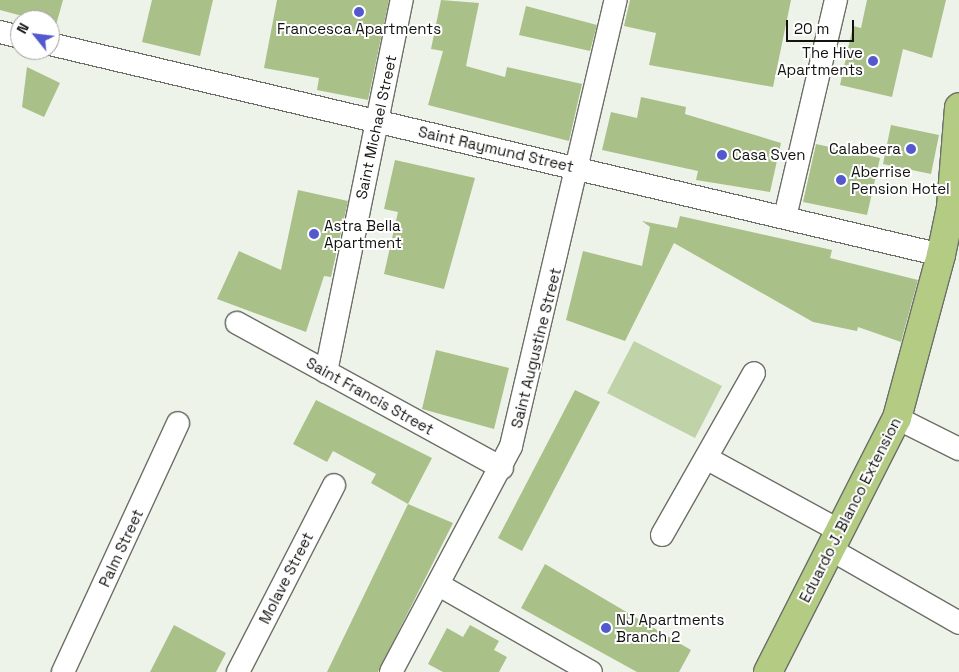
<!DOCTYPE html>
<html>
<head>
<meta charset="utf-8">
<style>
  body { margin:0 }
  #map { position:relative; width:959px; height:672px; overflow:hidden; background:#eef3e9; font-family:"Space Grotesk",sans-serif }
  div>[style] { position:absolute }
  .green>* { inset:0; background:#c0d2a8 }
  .building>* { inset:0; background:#a9c088 }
  .roads { filter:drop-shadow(1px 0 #6c6f67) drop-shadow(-1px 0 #6c6f67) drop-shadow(0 1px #6c6f67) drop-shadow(0 -1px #6c6f67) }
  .minor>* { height:22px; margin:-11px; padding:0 11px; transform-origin:11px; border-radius:11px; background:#fff }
  .major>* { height:28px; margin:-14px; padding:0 14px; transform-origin:14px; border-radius:14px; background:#b3cb82 }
  .dots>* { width:14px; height:14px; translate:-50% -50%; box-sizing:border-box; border:2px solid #fff; border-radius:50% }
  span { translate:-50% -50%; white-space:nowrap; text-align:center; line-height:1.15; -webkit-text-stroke:4px #fff; paint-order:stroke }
  .poi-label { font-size:15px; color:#121310 }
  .right { translate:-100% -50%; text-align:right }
  .left { translate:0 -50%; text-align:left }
  .street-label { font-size:15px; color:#121310 }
  .north { position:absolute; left:10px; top:10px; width:50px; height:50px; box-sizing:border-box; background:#fff; border:1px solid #a0a19f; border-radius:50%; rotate:299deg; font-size:14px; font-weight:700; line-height:20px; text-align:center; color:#121310 }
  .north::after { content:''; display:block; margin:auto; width:18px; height:22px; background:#5358ce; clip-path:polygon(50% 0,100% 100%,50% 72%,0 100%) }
  .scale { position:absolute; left:786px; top:20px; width:68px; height:22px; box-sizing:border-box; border:2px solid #121310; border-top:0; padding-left:6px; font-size:15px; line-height:18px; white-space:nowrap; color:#121310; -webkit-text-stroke:4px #fff; paint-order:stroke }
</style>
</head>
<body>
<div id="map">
  <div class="green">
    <i style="clip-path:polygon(634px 341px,722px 386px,695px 438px,607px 393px)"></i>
  </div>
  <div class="building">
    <i style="clip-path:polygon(0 0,63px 0,56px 25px,0 10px)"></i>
    <i style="clip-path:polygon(152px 0,213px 0,200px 56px,142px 42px)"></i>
    <i style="clip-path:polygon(277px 0,389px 0,368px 100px,317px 90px,319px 78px,264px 68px)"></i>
    <i style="clip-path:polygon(441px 0,479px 3px,466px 66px,505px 77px,507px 67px,582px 84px,569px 141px,428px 105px,443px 51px,431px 49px)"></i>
    <i style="clip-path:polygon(630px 0,791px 0,773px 87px,649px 65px,656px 33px,624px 26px)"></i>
    <i style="clip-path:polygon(867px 0,946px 0,932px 58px,903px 49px,892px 97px,840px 85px,853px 26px,861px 28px)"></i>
    <i style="clip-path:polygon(526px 6px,597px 25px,590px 51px,519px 35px)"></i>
    <i style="clip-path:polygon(27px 67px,60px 83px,44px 117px,22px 107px)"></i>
    <i style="clip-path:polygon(641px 97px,686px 107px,685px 114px,781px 143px,770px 192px,696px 180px,698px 171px,602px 150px,611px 112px,637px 118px)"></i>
    <i style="clip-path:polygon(891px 125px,939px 135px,931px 174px,883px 164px)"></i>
    <i style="clip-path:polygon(816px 144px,880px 158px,867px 215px,803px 202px)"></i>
    <i style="clip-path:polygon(395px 160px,475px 178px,444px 289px,384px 274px,398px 212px,384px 209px)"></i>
    <i style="clip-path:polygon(298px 190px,348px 201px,331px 277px,324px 276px,306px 332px,217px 299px,239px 251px,281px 270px)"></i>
    <i style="clip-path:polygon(680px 216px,832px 250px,830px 258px,918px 280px,901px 342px,858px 327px,857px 331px,813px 322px,674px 243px,625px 341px,566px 320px,583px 251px,642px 266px,650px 227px,642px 221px,677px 228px)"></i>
    <i style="clip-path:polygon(436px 350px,509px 368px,494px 429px,422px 409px)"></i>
    <i style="clip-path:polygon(575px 390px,600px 402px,522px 551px,498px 538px)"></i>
    <i style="clip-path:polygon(316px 400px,432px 458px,408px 504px,371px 483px,376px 474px,333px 451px,327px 462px,293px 444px)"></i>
    <i style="clip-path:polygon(408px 504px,453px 523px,378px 672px,327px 672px)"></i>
    <i style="clip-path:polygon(545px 564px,691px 650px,679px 672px,637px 672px,521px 608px)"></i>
    <i style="clip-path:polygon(174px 625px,226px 653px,216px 672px,150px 672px)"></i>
    <i style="clip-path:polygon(470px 625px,499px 641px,494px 650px,507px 657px,499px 672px,443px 672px,428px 664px,447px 628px,463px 637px)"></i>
  </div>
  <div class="roads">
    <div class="minor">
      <i style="left:0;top:32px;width:21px;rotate:14deg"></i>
      <i style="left:50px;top:44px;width:916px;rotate:13.32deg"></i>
      <i style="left:785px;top:217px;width:223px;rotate:-76.8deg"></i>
      <i style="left:237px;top:323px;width:302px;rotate:28.7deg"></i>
      <i style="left:326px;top:372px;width:380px;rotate:-78.5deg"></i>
      <i style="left:897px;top:418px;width:69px;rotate:26.6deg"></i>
      <i style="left:706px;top:458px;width:153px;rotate:28.6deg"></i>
      <i style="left:662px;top:535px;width:186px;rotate:-60.4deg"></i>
      <i style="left:830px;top:549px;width:149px;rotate:29.8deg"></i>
      <i style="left:439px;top:585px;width:175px;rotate:29.8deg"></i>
      <i style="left:63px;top:672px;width:274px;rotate:-65.2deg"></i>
      <i style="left:238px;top:672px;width:210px;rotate:-62.8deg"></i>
      <i style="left:391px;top:672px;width:256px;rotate:-62deg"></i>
      <i style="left:511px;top:446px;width:458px;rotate:-76.8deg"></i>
    </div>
    <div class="major">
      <i style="left:768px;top:672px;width:285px;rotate:-63.1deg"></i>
      <i style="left:897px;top:418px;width:169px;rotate:-74.9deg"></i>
      <i style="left:941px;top:255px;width:49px;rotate:-78.2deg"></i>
      <i style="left:951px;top:207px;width:100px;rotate:-85.4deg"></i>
    </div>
  </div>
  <div class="dots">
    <i style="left:359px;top:12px;background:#5358ce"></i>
    <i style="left:873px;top:61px;background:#5358ce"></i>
    <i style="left:911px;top:149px;background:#5358ce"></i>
    <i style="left:722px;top:155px;background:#5358ce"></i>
    <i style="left:841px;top:180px;background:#5358ce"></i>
    <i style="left:314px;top:234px;background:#5358ce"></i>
    <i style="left:606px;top:628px;background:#5358ce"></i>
  </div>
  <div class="poi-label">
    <span style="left:359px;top:29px">Francesca Apartments</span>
    <span class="right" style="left:863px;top:61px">The Hive<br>Apartments</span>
    <span class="right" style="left:901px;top:149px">Calabeera</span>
    <span class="left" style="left:732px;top:155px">Casa Sven</span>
    <span class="left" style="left:851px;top:180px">Aberrise<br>Pension Hotel</span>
    <span class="left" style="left:324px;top:234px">Astra Bella<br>Apartment</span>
    <span class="left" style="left:616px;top:628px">NJ Apartments<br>Branch 2</span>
  </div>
  <div class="street-label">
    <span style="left:376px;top:127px;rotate:-78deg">Saint Michael Street</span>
    <span style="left:496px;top:149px;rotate:13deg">Saint Raymund Street</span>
    <span style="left:536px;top:348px;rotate:-76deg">Saint Augustine Street</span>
    <span style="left:370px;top:396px;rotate:29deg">Saint Francis Street</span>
    <span style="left:850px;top:510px;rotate:-63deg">Eduardo J. Blanco Extension</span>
    <span style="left:121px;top:548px;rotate:-65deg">Palm Street</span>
    <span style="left:286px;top:578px;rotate:-63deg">Molave Street</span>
  </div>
  <div class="north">N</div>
  <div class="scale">20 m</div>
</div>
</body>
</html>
